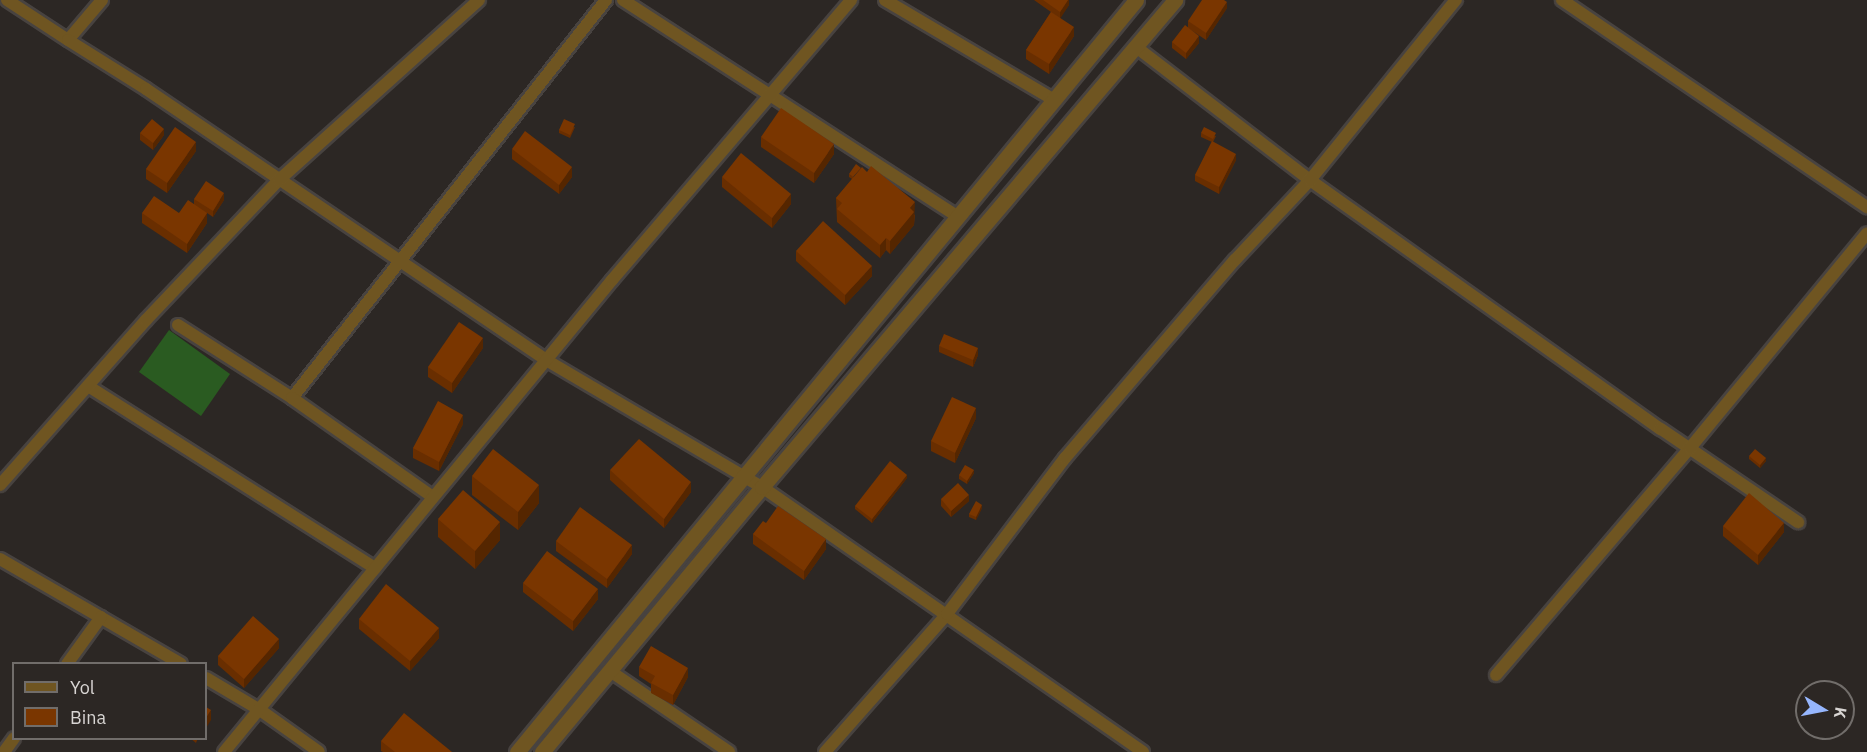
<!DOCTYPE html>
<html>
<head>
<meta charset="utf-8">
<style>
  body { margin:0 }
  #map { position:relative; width:1867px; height:752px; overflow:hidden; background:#2c2724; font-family:"IBM Plex Sans",sans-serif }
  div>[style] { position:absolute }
  .green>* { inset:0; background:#2a5b21 }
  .roads { filter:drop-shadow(2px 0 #484340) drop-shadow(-2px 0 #484340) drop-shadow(0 2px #484340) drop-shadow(0 -2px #484340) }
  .minor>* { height:12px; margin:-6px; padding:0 6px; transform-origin:6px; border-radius:6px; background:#6f5521 }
  .tertiary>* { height:15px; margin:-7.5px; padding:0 7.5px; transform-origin:7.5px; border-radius:7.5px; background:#6f5521 }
  .wall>* { inset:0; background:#692e00 }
  .shaded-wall>* { inset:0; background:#552600 }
  .building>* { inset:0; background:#7a3600 }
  span { translate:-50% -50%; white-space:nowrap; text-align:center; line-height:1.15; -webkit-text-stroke:6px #2c2724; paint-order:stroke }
  .legend { position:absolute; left:12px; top:662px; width:195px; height:78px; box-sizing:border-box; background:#2c2724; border:2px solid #716d6a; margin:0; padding:8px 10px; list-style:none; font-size:18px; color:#d8d5d3 }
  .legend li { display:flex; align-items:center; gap:12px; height:30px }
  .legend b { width:30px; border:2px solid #716d6a }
  .north { position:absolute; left:1795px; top:680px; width:60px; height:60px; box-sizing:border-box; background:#2c2724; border:2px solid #716d6a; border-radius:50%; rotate:100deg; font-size:16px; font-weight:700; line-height:24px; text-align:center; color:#d8d5d3 }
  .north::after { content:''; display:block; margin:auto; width:21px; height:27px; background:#96b6fd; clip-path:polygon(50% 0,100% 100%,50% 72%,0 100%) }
</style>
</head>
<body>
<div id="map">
  <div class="green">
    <i style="clip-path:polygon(169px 330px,230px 374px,201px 416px,139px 372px)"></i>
  </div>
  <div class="roads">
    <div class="minor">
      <i style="left:7px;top:0;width:73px;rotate:33.3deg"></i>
      <i style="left:102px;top:0;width:52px;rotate:130.4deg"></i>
      <i style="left:68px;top:40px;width:92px;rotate:32.1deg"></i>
      <i style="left:146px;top:89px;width:483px;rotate:34.1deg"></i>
      <i style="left:546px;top:360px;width:251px;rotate:30.5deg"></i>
      <i style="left:762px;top:487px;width:464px;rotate:34.8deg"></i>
      <i style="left:623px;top:0;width:399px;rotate:32.9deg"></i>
      <i style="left:885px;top:0;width:196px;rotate:30.6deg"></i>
      <i style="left:1562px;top:0;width:369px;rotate:34.2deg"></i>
      <i style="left:1136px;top:47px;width:219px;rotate:37.4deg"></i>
      <i style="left:1310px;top:180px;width:430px;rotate:35.4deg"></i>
      <i style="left:1661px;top:429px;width:166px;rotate:34.2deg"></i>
      <i style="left:178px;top:325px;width:135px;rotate:32.6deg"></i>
      <i style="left:292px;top:398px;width:507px;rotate:-51.73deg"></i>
      <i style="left:88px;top:386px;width:340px;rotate:32.4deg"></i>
      <i style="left:292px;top:398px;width:172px;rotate:35.1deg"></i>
      <i style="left:0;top:485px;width:220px;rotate:-48.5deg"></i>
      <i style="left:146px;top:320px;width:193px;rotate:-46.5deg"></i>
      <i style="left:279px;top:180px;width:269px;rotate:-42deg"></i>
      <i style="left:0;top:559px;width:209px;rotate:30.1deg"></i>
      <i style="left:67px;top:664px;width:58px;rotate:-54.1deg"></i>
      <i style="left:610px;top:671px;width:144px;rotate:34.2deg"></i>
      <i style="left:1496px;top:675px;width:299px;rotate:-49.5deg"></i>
      <i style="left:1690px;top:448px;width:278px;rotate:-50.5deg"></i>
      <i style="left:206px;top:678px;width:63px;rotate:30.7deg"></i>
      <i style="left:260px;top:710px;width:72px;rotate:35.4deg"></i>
      <i style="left:4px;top:752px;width:17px;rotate:-54deg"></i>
      <i style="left:224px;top:752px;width:611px;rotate:-50.58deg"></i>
      <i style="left:612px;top:280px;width:368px;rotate:-49.5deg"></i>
      <i style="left:825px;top:752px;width:184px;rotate:-48.5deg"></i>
      <i style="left:947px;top:614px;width:196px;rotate:-52.9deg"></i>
      <i style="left:1065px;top:458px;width:261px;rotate:-49.4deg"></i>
      <i style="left:1235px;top:260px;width:110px;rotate:-46.8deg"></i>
      <i style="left:1310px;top:180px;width:232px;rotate:-51deg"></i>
    </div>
    <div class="tertiary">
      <i style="left:517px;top:752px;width:974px;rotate:-50.54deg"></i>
      <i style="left:542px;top:752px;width:344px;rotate:-50.3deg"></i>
      <i style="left:762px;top:487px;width:639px;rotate:-49.7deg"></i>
    </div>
  </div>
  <div class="wall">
    <i style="clip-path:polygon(1034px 0,1069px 0,1069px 5px,1060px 18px,1074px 36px,1049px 74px,1026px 59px,1026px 50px,1051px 12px)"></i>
    <i style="clip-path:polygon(1227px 8px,1206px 40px,1188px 28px,1199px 43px,1186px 59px,1172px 48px,1172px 42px,1188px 28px,1188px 21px)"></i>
    <i style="clip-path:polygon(575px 127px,570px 138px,559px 133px,559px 130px)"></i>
    <i style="clip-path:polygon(140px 133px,164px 135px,153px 150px,140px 140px)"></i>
    <i style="clip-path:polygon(1201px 133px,1216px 136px,1213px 142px,1236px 160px,1219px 194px,1195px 181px,1195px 175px,1212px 142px,1201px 137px)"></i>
    <i style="clip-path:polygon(761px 137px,834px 154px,814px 183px,761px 147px)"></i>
    <i style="clip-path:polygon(512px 149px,572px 177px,559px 194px,512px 159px)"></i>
    <i style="clip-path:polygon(196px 151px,167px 193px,146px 179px,146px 169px)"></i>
    <i style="clip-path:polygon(849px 174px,915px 215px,914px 225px,890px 254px,886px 250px,880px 258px,837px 222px,836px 198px,852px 179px,849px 177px)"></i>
    <i style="clip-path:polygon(722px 177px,791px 204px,772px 228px,722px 187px)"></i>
    <i style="clip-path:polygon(194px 199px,224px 200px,213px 217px,207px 213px,207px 223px,187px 253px,142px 223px,142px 213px,179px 213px,194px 205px)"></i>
    <i style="clip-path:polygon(796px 251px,872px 276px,845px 305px,796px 261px)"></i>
    <i style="clip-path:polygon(939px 346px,978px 355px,973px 367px,939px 352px)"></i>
    <i style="clip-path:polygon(483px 348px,452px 393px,428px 377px,428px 367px)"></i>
    <i style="clip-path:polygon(976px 418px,955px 463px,931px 451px,931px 441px)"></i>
    <i style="clip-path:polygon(463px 424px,439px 471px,413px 458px,413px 448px)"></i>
    <i style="clip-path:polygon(1749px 456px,1766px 461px,1760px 468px,1749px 459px)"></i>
    <i style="clip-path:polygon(610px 470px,691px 492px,664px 528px,610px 480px)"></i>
    <i style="clip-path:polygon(974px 473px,967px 484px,959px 479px,959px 475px)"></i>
    <i style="clip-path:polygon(472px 476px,539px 503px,518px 530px,472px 495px)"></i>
    <i style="clip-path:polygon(907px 478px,872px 523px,855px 509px,855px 506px)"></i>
    <i style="clip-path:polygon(941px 499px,969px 501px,951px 517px,941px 506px)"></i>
    <i style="clip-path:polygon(982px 508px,976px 520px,969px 517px,969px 514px)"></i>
    <i style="clip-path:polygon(438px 519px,500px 540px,475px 569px,438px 537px)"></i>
    <i style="clip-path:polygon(766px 523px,826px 549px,804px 580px,753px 544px,753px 534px)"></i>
    <i style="clip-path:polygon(1723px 526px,1784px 532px,1758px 565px,1723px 536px)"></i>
    <i style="clip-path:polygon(556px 541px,632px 554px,607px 588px,556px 551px)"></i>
    <i style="clip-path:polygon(523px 583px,598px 599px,573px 631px,523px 592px)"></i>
    <i style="clip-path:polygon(359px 619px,439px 638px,410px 671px,359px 629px)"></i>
    <i style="clip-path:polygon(279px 648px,244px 688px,218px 665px,218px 656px)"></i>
    <i style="clip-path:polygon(639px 667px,688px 677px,673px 705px,651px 693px,651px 684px,639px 676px)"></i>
    <i style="clip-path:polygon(190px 738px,198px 738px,196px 743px)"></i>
    <i style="clip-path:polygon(381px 741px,452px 752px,383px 752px,381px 751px)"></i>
  </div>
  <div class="shaded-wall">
    <i style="clip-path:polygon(1068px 0,1069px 0,1069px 5px,1060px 19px,1060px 12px)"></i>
    <i style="clip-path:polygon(1227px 2px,1227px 8px,1206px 40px,1206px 33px)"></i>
    <i style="clip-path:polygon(1074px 27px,1074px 36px,1049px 74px,1049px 64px)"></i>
    <i style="clip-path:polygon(1199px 36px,1199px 43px,1186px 59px,1186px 53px)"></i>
    <i style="clip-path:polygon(164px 129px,164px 135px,153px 150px,153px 143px)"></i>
    <i style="clip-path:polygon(196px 142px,196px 151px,167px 193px,167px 183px)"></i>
    <i style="clip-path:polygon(834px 144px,834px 154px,814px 183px,814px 173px)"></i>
    <i style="clip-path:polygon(1236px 154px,1236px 160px,1219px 194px,1219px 187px)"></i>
    <i style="clip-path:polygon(572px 167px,572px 177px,559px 194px,559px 185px)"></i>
    <i style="clip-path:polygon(224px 193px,224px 200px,213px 217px,213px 211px)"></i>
    <i style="clip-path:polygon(791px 194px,791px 204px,772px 228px,772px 218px)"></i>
    <i style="clip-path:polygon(915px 202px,914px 225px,890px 254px,890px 241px,910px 208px)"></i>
    <i style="clip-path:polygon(207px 213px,207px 223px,187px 253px,187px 244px)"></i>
    <i style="clip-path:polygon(886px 238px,886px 250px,880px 258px,880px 245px)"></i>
    <i style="clip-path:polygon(872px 266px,872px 276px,845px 305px,845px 295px)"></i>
    <i style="clip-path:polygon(483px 338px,483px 348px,452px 393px,452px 383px)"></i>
    <i style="clip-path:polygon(978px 348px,978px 355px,973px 367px,973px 360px)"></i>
    <i style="clip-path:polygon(976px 408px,976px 418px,955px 463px,955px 453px)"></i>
    <i style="clip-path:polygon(463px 415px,463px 424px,439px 471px,439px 462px)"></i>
    <i style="clip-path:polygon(1766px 458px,1766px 461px,1760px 468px,1760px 465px)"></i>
    <i style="clip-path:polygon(974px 470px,974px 473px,967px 484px,967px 481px)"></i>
    <i style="clip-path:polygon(907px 475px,907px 478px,872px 523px,872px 519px)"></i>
    <i style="clip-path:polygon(691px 482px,691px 492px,664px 528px,664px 519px)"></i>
    <i style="clip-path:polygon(539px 485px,539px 503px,518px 530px,518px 512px)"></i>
    <i style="clip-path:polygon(969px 495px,969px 501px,951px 517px,951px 511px)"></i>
    <i style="clip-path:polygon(982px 505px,982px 508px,976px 520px,976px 517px)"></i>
    <i style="clip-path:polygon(500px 522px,500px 540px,475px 569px,475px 551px)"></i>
    <i style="clip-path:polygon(1784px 523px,1784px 532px,1758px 565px,1758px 555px)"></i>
    <i style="clip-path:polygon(826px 539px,826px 549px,804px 580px,804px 571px)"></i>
    <i style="clip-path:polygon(632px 545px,632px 554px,607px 588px,607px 579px)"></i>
    <i style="clip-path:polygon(598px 589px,598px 599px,573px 631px,573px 621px)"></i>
    <i style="clip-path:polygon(439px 628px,439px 638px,410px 671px,410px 661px)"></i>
    <i style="clip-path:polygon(279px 639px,279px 648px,244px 688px,244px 679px)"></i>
    <i style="clip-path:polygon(688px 668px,688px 677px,673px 705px,673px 695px)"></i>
    <i style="clip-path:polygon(211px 710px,211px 720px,206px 728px,206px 718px)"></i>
  </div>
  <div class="building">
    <i style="clip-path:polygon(1043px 0,1068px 0,1060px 12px)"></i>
    <i style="clip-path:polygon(1202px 0,1224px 0,1227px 2px,1206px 33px,1188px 21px)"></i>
    <i style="clip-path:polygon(1051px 12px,1074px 27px,1049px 64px,1026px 50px)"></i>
    <i style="clip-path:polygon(1185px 25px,1199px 36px,1186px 53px,1172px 42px)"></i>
    <i style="clip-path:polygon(781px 108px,834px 144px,814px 173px,761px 137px)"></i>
    <i style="clip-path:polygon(152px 119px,164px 129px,153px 143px,140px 133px)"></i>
    <i style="clip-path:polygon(564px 119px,575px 124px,570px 135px,559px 130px)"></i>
    <i style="clip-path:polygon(175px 127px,196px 142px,167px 183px,146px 169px)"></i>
    <i style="clip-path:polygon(1204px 127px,1216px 133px,1213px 139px,1201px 133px)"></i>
    <i style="clip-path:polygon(525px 131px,572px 167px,559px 185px,512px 149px)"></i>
    <i style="clip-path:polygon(1212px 141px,1236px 154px,1219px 187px,1195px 175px)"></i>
    <i style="clip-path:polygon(741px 153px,791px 194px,772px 218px,722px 177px)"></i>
    <i style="clip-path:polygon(856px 164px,861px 168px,853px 177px,849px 174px)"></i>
    <i style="clip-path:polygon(871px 166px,915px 202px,910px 208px,914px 212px,890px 241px,886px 238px,880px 245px,837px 209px,842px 203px,836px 198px,862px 167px,867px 172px)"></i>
    <i style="clip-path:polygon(206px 181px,224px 193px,213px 211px,194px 199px)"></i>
    <i style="clip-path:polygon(154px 196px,179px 213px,188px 200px,207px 213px,187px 244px,142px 213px)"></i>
    <i style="clip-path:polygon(823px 221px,872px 266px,845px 295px,796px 251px)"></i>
    <i style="clip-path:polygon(459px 322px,483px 338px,452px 383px,428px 367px)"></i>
    <i style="clip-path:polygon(944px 334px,978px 348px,973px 360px,939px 346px)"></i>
    <i style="clip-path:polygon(952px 397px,976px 408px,955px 453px,931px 441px)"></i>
    <i style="clip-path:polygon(438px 401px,463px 415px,439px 462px,413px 448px)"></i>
    <i style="clip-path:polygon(639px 439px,691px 482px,664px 519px,610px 470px)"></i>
    <i style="clip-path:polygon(493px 449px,539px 485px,518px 512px,472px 476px)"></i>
    <i style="clip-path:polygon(1755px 449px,1766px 458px,1760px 465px,1749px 456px)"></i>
    <i style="clip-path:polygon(890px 461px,907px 475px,872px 519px,855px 506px)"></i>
    <i style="clip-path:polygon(965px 465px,974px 470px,967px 481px,959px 475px)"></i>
    <i style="clip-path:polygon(958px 483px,969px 495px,951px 511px,941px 499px)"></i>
    <i style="clip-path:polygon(463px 490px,500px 522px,475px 551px,438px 519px)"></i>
    <i style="clip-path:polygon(1749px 493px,1784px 523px,1758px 555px,1723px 526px)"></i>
    <i style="clip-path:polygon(976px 501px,982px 505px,976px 517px,969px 514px)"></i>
    <i style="clip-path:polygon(778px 506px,826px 539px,804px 571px,753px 534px,763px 521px,766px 523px)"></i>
    <i style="clip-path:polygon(580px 507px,632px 545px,607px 579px,556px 541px)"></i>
    <i style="clip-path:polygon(547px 551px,598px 589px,573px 621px,523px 583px)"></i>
    <i style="clip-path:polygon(386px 584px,439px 628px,410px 661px,359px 619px)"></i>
    <i style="clip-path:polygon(253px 616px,279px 639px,244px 679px,218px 656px)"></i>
    <i style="clip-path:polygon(651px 646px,688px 668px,673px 695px,651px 683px,655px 676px,639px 667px)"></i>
    <i style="clip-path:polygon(206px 707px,211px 710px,206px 718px)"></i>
    <i style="clip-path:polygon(404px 713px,452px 752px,395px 752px,381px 741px)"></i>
  </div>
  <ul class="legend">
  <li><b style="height:8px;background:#6f5521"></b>Yol</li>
  <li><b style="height:16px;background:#7a3600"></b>Bina</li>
  </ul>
  <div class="north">K</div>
</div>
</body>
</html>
